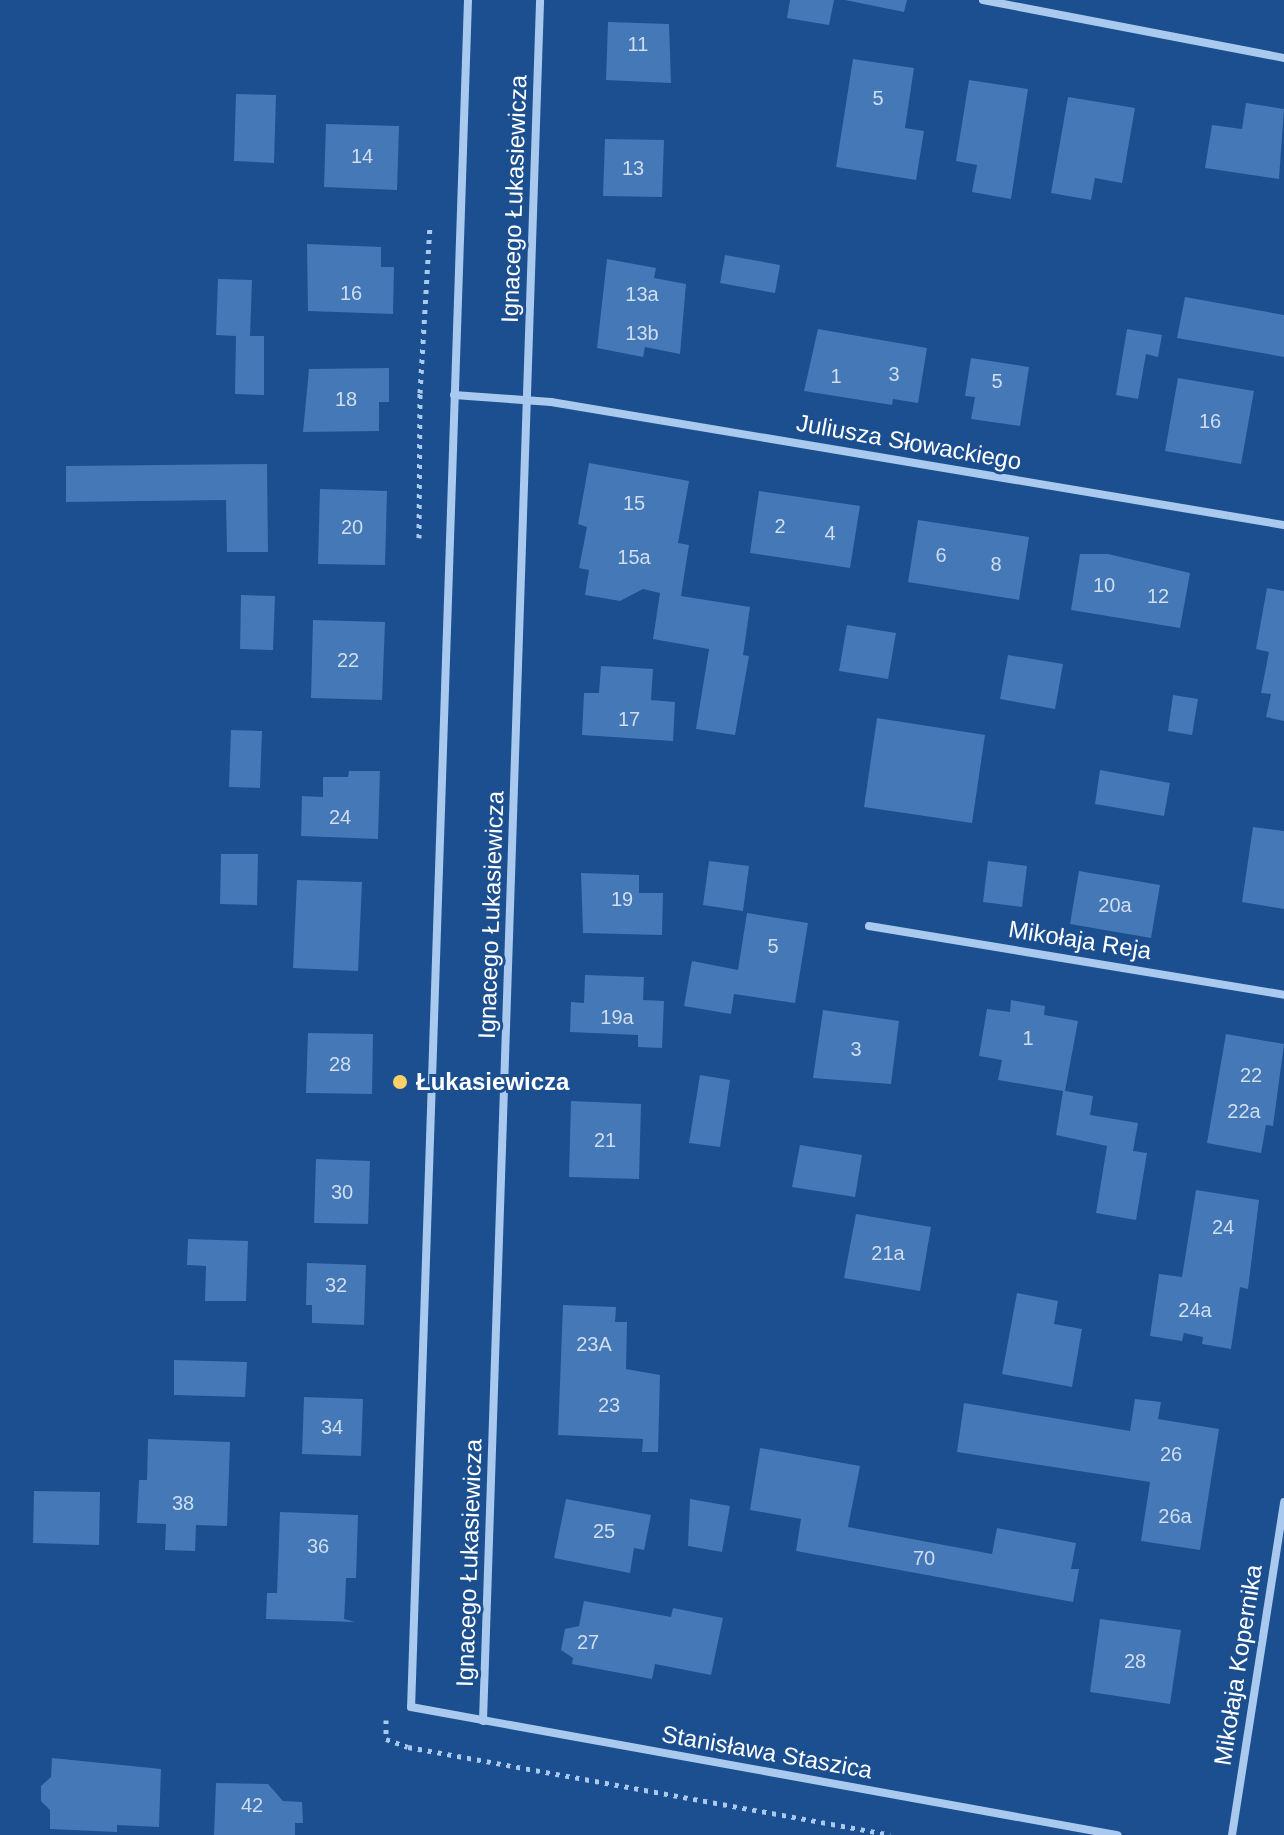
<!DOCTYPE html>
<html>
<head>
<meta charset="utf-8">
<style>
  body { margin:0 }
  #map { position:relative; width:1284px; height:1835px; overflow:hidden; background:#1b4f8f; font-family:Helvetica,sans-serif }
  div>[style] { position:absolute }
  .building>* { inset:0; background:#4478b7 }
  .path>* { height:5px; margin-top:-2.5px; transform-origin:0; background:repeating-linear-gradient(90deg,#a9c9ee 0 4px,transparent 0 10px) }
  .street>* { height:8px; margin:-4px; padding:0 4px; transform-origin:4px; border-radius:4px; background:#a9c9ee }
  .dots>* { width:22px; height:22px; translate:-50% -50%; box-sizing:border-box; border:4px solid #1b4f8f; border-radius:50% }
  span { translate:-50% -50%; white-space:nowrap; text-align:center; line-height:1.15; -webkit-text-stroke:6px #1b4f8f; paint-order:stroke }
  .number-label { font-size:20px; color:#d0dded }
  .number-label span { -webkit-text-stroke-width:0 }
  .street-label { font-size:24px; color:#fff }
  .poi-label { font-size:24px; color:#fff; font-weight:700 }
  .left { translate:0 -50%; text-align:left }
</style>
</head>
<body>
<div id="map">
  <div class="building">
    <i style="clip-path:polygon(790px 0,834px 0,829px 25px,787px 18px)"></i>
    <i style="clip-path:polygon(845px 0,907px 0,904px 12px)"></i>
    <i style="clip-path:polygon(608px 22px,669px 24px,671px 83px,606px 80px)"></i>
    <i style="clip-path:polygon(853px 59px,914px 68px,905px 128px,924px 131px,916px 180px,836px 167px)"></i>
    <i style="clip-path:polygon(969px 80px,1028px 89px,1011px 199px,972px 192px,977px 165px,956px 161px)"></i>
    <i style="clip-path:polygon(236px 94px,276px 95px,274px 163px,234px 161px)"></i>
    <i style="clip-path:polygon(1068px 97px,1135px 108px,1122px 183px,1095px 178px,1091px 200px,1051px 193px)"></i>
    <i style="clip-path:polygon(1246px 103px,1284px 109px,1279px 179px,1205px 168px,1212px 125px,1242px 129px)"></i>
    <i style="clip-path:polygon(326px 124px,399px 126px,397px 190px,324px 187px)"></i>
    <i style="clip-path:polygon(605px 139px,664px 140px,662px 197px,603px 196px)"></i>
    <i style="clip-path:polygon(307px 244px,381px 247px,381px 267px,394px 267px,393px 314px,308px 311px)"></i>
    <i style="clip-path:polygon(725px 255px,780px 265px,775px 293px,720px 283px)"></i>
    <i style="clip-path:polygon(607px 259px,656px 268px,654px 278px,686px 284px,680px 354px,645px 347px,643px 357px,597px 348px)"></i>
    <i style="clip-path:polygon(218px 279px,252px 280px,250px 336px,264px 336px,264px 395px,235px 394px,236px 336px,216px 335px)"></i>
    <i style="clip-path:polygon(1185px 297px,1284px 315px,1284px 357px,1177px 338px)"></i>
    <i style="clip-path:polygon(818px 329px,927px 348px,918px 403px,893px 399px,892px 405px,804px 391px)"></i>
    <i style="clip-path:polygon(1127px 329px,1162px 335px,1158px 357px,1146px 354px,1138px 399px,1116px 395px)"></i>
    <i style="clip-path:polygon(971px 358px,1029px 367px,1020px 426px,971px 419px,975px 397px,965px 396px)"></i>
    <i style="clip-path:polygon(389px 368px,389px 402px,379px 402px,379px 431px,303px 432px,309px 369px)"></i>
    <i style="clip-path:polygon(1178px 378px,1254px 391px,1241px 464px,1165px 451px)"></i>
    <i style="clip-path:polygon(589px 463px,689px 481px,678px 543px,689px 545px,681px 596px,750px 607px,743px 655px,749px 656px,735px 735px,696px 729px,709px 649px,653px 639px,660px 593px,643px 589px,620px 601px,585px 595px,589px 570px,579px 568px,587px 527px,578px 524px)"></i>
    <i style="clip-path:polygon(267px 464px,268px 552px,227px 552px,226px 500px,66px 502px,66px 466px)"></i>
    <i style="clip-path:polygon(320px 489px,387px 491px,385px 565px,318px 564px)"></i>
    <i style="clip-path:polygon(759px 491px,860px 506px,850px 568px,750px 553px)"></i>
    <i style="clip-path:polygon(918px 520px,1029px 537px,1019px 600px,908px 582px)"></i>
    <i style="clip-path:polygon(1080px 554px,1108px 554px,1190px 573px,1180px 628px,1071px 610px)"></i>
    <i style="clip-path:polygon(1267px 588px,1284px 591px,1284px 721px,1266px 717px,1271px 694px,1261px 693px,1269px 652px,1256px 649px)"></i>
    <i style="clip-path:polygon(241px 595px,275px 596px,273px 650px,240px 649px)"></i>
    <i style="clip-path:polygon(313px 620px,385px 622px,382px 700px,311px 698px)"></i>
    <i style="clip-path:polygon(847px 625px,896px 633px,888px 679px,839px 671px)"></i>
    <i style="clip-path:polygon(1008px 655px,1063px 664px,1055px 709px,1000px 699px)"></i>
    <i style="clip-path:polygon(601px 666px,653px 669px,651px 700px,675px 702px,673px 741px,582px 735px,584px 693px,599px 693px)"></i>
    <i style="clip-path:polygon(1173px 695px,1198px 699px,1192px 735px,1168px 731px)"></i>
    <i style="clip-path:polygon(877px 718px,985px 735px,972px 823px,864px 807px)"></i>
    <i style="clip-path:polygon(231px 730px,262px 731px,260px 788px,229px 787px)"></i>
    <i style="clip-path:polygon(1100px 770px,1170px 783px,1164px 816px,1095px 804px)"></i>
    <i style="clip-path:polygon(349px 771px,380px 771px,378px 839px,301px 836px,302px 796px,323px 797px,323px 777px,348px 777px)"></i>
    <i style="clip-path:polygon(1253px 827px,1284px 831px,1284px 909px,1242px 902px)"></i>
    <i style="clip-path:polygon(221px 854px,258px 854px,257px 905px,220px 904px)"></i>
    <i style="clip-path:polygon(709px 861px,749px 866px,743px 911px,703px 905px)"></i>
    <i style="clip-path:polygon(988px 861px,1027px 866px,1022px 907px,983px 902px)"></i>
    <i style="clip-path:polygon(1079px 871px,1160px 885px,1151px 938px,1070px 924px)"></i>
    <i style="clip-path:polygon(581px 873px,639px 875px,639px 893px,663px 893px,662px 935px,583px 933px)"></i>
    <i style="clip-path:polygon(297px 880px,362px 882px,358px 971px,293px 968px)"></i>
    <i style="clip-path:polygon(747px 913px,808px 923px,795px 1003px,734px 994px,731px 1014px,684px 1006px,692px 961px,738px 970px)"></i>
    <i style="clip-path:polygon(585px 975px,644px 977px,643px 1000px,664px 1001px,662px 1048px,638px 1047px,638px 1035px,570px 1032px,571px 1002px,584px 1003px)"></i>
    <i style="clip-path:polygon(1011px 1000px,1045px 1006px,1044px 1015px,1078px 1021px,1065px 1091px,1093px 1096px,1090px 1115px,1138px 1123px,1133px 1151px,1147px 1153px,1136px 1220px,1096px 1213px,1107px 1146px,1056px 1135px,1063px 1091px,998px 1080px,1002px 1060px,979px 1056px,987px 1009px,1010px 1012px)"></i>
    <i style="clip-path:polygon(823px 1010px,899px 1021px,891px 1084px,813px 1078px)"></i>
    <i style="clip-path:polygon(308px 1033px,373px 1034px,372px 1094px,306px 1093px)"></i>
    <i style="clip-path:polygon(1226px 1034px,1284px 1044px,1273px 1126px,1266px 1125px,1261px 1153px,1207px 1143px)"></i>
    <i style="clip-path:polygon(700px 1075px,730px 1080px,720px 1147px,689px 1143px)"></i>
    <i style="clip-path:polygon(571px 1101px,641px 1104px,639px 1179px,569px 1177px)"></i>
    <i style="clip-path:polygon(800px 1145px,862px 1155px,855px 1197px,792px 1187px)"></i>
    <i style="clip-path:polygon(316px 1159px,370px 1161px,368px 1224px,314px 1223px)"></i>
    <i style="clip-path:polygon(1196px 1190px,1259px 1200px,1248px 1289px,1240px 1287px,1231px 1349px,1202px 1344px,1203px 1337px,1184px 1333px,1182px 1341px,1150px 1336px,1159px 1274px,1182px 1277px)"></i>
    <i style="clip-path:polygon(856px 1214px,931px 1227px,920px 1291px,844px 1278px)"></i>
    <i style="clip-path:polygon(188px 1239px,248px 1241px,246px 1301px,205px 1301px,206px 1266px,187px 1265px)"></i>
    <i style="clip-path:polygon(307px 1263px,366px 1265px,364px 1325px,312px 1323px,312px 1305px,306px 1305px)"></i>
    <i style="clip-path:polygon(1017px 1293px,1058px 1301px,1054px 1324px,1082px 1329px,1072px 1387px,1002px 1374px)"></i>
    <i style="clip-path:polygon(563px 1305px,616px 1307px,615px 1322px,627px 1322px,626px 1369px,660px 1375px,658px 1452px,642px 1452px,643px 1439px,558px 1435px)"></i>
    <i style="clip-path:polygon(174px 1360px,247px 1362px,245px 1397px,174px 1395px)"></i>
    <i style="clip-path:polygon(304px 1397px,363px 1399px,361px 1456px,302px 1454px)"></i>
    <i style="clip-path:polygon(1135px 1399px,1161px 1402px,1158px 1419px,1219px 1429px,1200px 1550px,1141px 1541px,1150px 1482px,957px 1452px,964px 1403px,1130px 1431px)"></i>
    <i style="clip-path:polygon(148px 1439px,230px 1442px,227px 1526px,196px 1525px,195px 1551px,165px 1550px,166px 1524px,137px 1523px,139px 1480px,147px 1480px)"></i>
    <i style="clip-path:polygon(760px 1448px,860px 1466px,848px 1527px,992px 1554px,997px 1528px,1076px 1543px,1071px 1569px,1079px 1569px,1073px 1602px,796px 1551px,801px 1519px,750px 1510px)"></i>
    <i style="clip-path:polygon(34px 1491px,100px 1492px,99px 1545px,33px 1543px)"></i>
    <i style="clip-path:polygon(566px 1499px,651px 1515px,644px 1550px,634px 1548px,630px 1573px,554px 1558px)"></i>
    <i style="clip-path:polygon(690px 1499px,730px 1506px,722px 1552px,688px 1546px)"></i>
    <i style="clip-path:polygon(280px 1512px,358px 1515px,356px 1578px,346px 1578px,345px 1602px,344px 1619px,355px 1622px,266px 1619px,267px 1593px,277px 1593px)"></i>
    <i style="clip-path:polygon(584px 1601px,671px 1617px,673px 1608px,723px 1618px,711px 1675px,655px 1664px,652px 1679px,572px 1664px,573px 1658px,561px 1650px,565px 1629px,579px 1626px)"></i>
    <i style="clip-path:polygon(1100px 1619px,1181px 1630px,1170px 1704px,1090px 1692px)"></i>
    <i style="clip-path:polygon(52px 1758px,161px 1769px,159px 1827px,117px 1825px,117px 1832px,50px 1829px,50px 1810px,41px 1801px,41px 1786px,51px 1777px)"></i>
    <i style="clip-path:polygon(216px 1783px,268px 1784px,283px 1801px,302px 1802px,303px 1823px,295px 1823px,295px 1835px,214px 1835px)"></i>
  </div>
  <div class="path">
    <i style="left:419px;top:538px;width:145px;rotate:-89.6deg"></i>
    <i style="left:420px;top:393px;width:168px;rotate:-86.6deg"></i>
    <i style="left:386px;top:1720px;width:19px;rotate:90deg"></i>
    <i style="left:386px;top:1739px;width:23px;rotate:20deg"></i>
    <i style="left:408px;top:1747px;width:490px;rotate:10.3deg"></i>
  </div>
  <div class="street">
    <i style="left:468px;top:0;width:1708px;rotate:91.91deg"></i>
    <i style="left:411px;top:1707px;width:718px;rotate:10.28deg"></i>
    <i style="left:983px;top:0;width:307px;rotate:10.9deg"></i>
    <i style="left:454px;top:395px;width:97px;rotate:4.1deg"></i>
    <i style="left:551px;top:402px;width:743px;rotate:9.53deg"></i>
    <i style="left:869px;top:926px;width:421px;rotate:9.4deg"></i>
    <i style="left:483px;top:1721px;width:1722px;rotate:-88.1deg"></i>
    <i style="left:1232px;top:1835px;width:337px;rotate:-81.1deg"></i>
  </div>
  <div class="dots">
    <i style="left:400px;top:1082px;background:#ffd166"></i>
  </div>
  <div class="number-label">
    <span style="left:638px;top:44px">11</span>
    <span style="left:878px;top:98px">5</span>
    <span style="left:362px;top:156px">14</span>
    <span style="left:633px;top:168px">13</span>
    <span style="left:351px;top:293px">16</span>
    <span style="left:642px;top:294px">13a</span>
    <span style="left:642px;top:333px">13b</span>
    <span style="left:894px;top:374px">3</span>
    <span style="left:836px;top:376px">1</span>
    <span style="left:997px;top:381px">5</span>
    <span style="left:346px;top:399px">18</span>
    <span style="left:1210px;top:421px">16</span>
    <span style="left:634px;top:503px">15</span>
    <span style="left:780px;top:526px">2</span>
    <span style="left:352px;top:527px">20</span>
    <span style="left:830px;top:533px">4</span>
    <span style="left:941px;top:555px">6</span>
    <span style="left:634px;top:557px">15a</span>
    <span style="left:996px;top:564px">8</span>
    <span style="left:1104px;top:585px">10</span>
    <span style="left:1158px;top:596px">12</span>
    <span style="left:348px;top:660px">22</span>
    <span style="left:629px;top:719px">17</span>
    <span style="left:340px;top:817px">24</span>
    <span style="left:622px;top:899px">19</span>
    <span style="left:1115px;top:905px">20a</span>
    <span style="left:773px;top:946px">5</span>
    <span style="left:617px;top:1017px">19a</span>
    <span style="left:1028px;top:1038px">1</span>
    <span style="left:856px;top:1049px">3</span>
    <span style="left:340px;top:1064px">28</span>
    <span style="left:1251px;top:1075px">22</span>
    <span style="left:1244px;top:1111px">22a</span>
    <span style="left:605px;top:1140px">21</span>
    <span style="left:342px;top:1192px">30</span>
    <span style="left:1223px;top:1227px">24</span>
    <span style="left:888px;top:1253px">21a</span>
    <span style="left:336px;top:1285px">32</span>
    <span style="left:1195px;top:1310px">24a</span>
    <span style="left:594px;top:1344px">23A</span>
    <span style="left:609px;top:1405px">23</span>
    <span style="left:332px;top:1427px">34</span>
    <span style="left:1171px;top:1454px">26</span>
    <span style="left:183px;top:1503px">38</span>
    <span style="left:1175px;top:1516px">26a</span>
    <span style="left:604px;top:1531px">25</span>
    <span style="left:318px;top:1546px">36</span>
    <span style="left:924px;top:1558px">70</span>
    <span style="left:588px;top:1642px">27</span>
    <span style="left:1135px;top:1661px">28</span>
    <span style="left:252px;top:1805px">42</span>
  </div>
  <div class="street-label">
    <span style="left:514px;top:199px;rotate:-88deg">Ignacego Łukasiewicza</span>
    <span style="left:909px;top:442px;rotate:10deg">Juliusza Słowackiego</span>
    <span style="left:491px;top:915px;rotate:-88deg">Ignacego Łukasiewicza</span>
    <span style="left:1080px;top:940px;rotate:9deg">Mikołaja Reja</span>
    <span style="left:469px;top:1563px;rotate:-88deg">Ignacego Łukasiewicza</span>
    <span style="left:1238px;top:1665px;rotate:-81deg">Mikołaja Kopernika</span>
    <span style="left:767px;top:1752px;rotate:10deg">Stanisława Staszica</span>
  </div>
  <div class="poi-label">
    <span class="left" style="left:416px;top:1082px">Łukasiewicza</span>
  </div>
</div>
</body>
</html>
